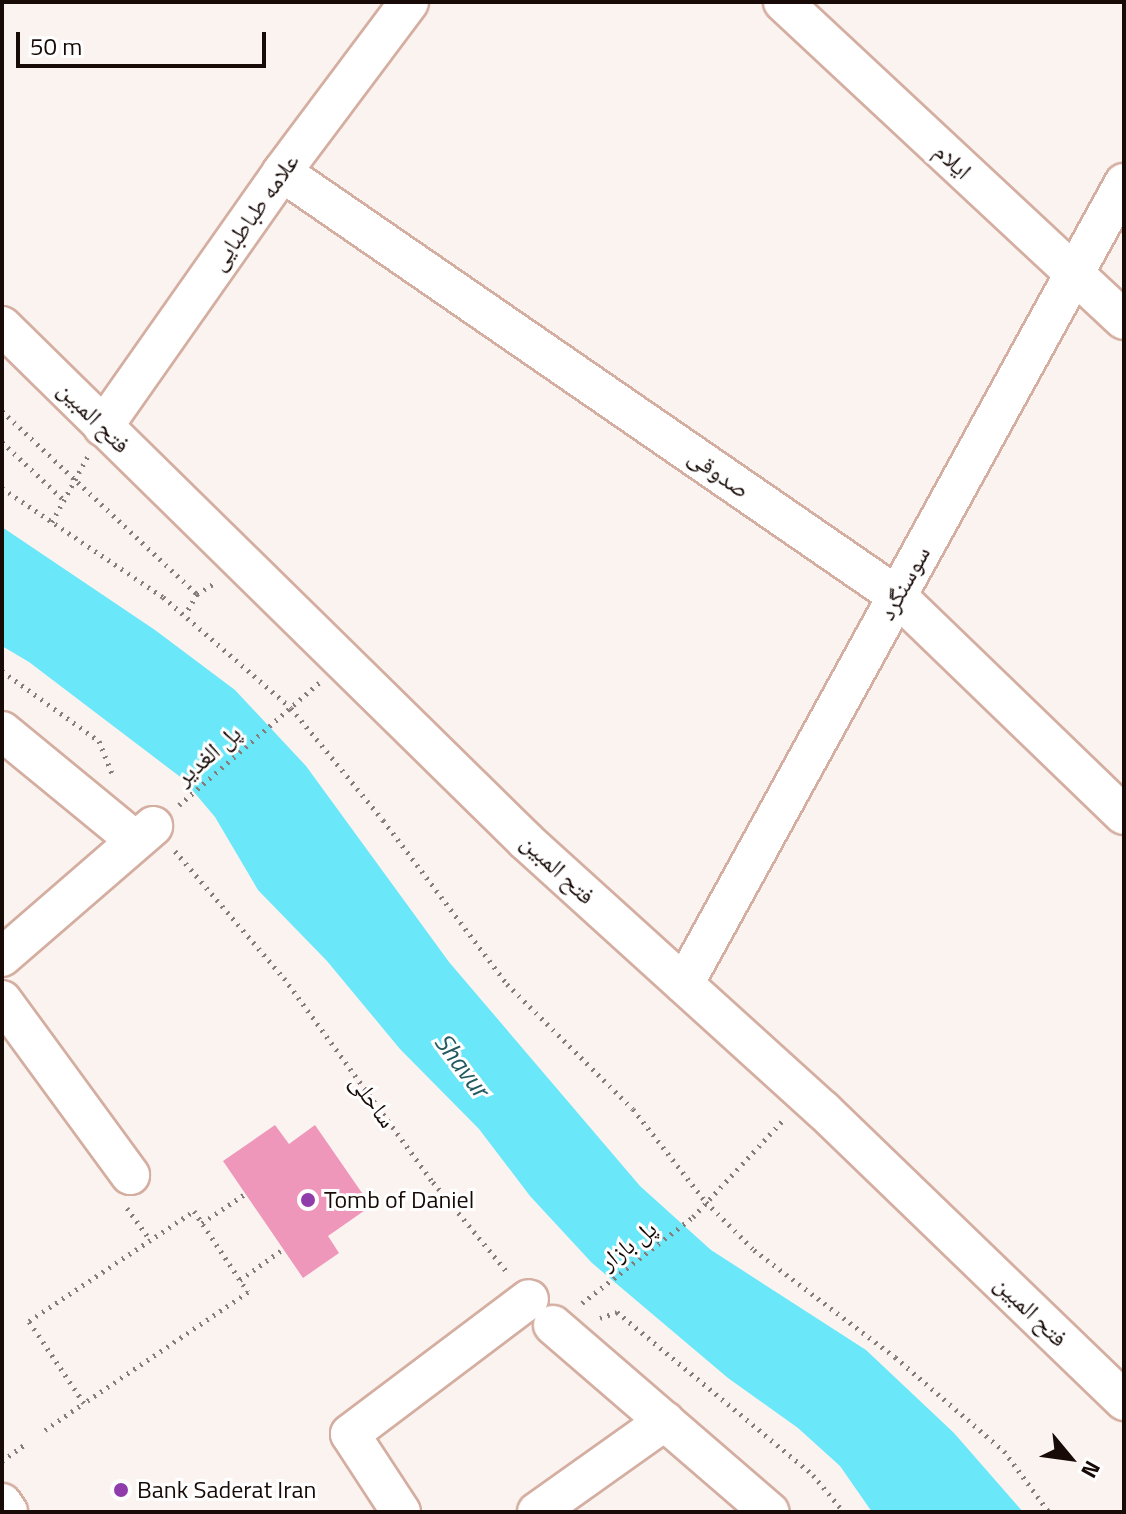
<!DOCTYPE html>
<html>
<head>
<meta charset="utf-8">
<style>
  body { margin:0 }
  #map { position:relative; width:1126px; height:1514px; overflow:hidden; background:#fbf3f0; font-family:"Titillium Web","Noto Naskh Arabic",sans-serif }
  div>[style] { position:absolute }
  .water>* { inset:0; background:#6ae7f8 }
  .building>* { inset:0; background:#ef97ba }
  .path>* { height:5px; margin-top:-2.5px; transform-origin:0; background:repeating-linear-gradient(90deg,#877c79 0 2px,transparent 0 8px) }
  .roads { filter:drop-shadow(2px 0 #d4aea1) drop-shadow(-2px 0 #d4aea1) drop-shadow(0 2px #d4aea1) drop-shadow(0 -2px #d4aea1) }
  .minor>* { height:38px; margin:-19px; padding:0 19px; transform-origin:19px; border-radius:19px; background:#fff }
  .dots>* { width:22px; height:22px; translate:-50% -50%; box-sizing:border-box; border:4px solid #fff; border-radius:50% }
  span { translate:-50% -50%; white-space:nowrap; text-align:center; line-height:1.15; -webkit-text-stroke:6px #fff; paint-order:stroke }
  .street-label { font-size:24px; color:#180b07 }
  .poi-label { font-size:24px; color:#180b07 }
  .left { translate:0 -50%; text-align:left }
  .water-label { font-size:26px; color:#235960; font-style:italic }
  .frame { position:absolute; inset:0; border:4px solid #180b07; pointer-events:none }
  .north { position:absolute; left:1030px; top:1418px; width:80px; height:80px; -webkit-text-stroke:6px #fff; paint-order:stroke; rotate:119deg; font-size:22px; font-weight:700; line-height:32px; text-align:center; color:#180b07 }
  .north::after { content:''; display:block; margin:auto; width:28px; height:36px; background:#180b07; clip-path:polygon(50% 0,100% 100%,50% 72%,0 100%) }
  .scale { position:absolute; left:16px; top:32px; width:250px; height:36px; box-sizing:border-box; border:4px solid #180b07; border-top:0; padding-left:10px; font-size:24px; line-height:28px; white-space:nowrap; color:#180b07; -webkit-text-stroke:6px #fff; paint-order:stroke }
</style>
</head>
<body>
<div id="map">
  <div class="water">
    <i style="clip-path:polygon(2px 527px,155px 630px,235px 690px,306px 766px,449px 962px,640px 1186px,711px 1250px,866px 1350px,954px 1433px,1023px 1512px,872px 1512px,840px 1466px,798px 1428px,728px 1378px,592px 1263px,530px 1196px,479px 1129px,400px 1049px,327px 961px,258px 890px,215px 817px,183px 779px,29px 662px,2px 646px)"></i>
  </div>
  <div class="building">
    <i style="clip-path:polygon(275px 1125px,289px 1144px,315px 1125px,371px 1206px,328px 1236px,339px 1253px,303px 1278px,223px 1161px)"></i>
  </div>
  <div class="path">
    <i style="left:2px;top:411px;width:267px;rotate:43.2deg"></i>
    <i style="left:197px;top:594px;width:24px;rotate:120deg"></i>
    <i style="left:2px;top:442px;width:85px;rotate:43.1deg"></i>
    <i style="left:2px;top:488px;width:194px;rotate:34.1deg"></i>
    <i style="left:163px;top:597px;width:169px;rotate:40.9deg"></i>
    <i style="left:291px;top:708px;width:145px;rotate:50.6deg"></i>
    <i style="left:383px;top:820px;width:206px;rotate:52.9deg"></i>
    <i style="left:507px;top:984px;width:177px;rotate:44.8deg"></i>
    <i style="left:633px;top:1109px;width:118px;rotate:51.9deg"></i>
    <i style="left:706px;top:1202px;width:68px;rotate:45deg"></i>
    <i style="left:754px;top:1250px;width:177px;rotate:37.2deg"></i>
    <i style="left:895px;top:1357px;width:144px;rotate:40.8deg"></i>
    <i style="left:1004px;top:1451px;width:76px;rotate:53.6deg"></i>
    <i style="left:52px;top:522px;width:75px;rotate:-61.4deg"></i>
    <i style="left:197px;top:594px;width:22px;rotate:-32deg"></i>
    <i style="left:2px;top:671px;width:120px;rotate:35.8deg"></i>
    <i style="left:99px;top:741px;width:37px;rotate:68deg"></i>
    <i style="left:179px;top:805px;width:186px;rotate:-41.1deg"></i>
    <i style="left:175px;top:851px;width:167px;rotate:49.4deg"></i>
    <i style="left:284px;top:978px;width:253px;rotate:53.9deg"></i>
    <i style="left:433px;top:1182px;width:118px;rotate:50.5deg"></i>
    <i style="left:127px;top:1208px;width:39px;rotate:54deg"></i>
    <i style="left:194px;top:1211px;width:97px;rotate:56.3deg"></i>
    <i style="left:248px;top:1292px;width:198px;rotate:145.9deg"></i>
    <i style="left:84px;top:1403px;width:99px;rotate:-123.9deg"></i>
    <i style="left:29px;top:1321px;width:198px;rotate:-33.7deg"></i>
    <i style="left:202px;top:1223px;width:52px;rotate:-34deg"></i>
    <i style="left:240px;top:1280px;width:53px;rotate:-35.8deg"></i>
    <i style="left:582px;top:1303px;width:140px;rotate:-37.8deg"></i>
    <i style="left:693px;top:1217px;width:134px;rotate:-47.1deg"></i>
    <i style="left:600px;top:1318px;width:18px;rotate:-19deg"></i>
    <i style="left:617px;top:1312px;width:255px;rotate:39.7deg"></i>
    <i style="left:813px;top:1475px;width:48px;rotate:50deg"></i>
    <i style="left:45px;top:1430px;width:47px;rotate:-34.7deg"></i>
    <i style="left:2px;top:1461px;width:27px;rotate:-36deg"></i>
  </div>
  <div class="roads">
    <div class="minor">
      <i style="left:783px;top:2px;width:466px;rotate:43deg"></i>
      <i style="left:282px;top:172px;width:747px;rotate:34.58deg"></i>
      <i style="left:897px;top:596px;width:315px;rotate:44deg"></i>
      <i style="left:2px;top:326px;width:735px;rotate:44.5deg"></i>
      <i style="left:526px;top:841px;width:401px;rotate:42.2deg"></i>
      <i style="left:823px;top:1110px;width:419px;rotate:44deg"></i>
      <i style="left:103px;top:427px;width:312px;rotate:-54.9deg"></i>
      <i style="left:282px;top:172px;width:212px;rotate:-53.2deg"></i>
      <i style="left:2px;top:731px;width:173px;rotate:39.4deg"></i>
      <i style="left:2px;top:957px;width:200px;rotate:-40.9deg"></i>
      <i style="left:684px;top:984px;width:914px;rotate:-61.22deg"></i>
      <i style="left:2px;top:1000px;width:217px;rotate:53.8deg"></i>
      <i style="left:553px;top:1325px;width:286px;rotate:40.8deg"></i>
      <i style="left:2px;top:1503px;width:11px;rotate:56deg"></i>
      <i style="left:401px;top:1512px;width:93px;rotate:-123.2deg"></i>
      <i style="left:350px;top:1434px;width:224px;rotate:-37deg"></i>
      <i style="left:537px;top:1512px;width:157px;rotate:-35.4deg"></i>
    </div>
  </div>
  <div class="dots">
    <i style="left:308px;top:1200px;background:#903dab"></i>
    <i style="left:121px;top:1490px;background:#903dab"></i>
  </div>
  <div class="street-label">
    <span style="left:953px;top:161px;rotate:43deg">ایلام</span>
    <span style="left:254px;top:212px;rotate:-55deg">علامه طباطبایی</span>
    <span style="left:94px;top:417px;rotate:45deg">فتح المبین</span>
    <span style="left:719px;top:473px;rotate:35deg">صدوقی</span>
    <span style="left:904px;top:583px;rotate:-61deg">سوسنگرد</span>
    <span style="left:208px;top:755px;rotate:-41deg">پل الغدیر</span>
    <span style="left:558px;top:869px;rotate:43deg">فتح المبین</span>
    <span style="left:373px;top:1101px;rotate:54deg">ساحلی</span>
    <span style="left:628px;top:1245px;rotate:-38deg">پل بازار</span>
    <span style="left:1031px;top:1311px;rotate:44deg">فتح المبین</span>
  </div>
  <div class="poi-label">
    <span class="left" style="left:324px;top:1200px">Tomb of Daniel</span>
    <span class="left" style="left:137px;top:1490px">Bank Saderat Iran</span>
  </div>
  <div class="water-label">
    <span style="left:462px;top:1065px;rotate:53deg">Shavur</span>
  </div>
  <div class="frame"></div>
  <div class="north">N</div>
  <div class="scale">50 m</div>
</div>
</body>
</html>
